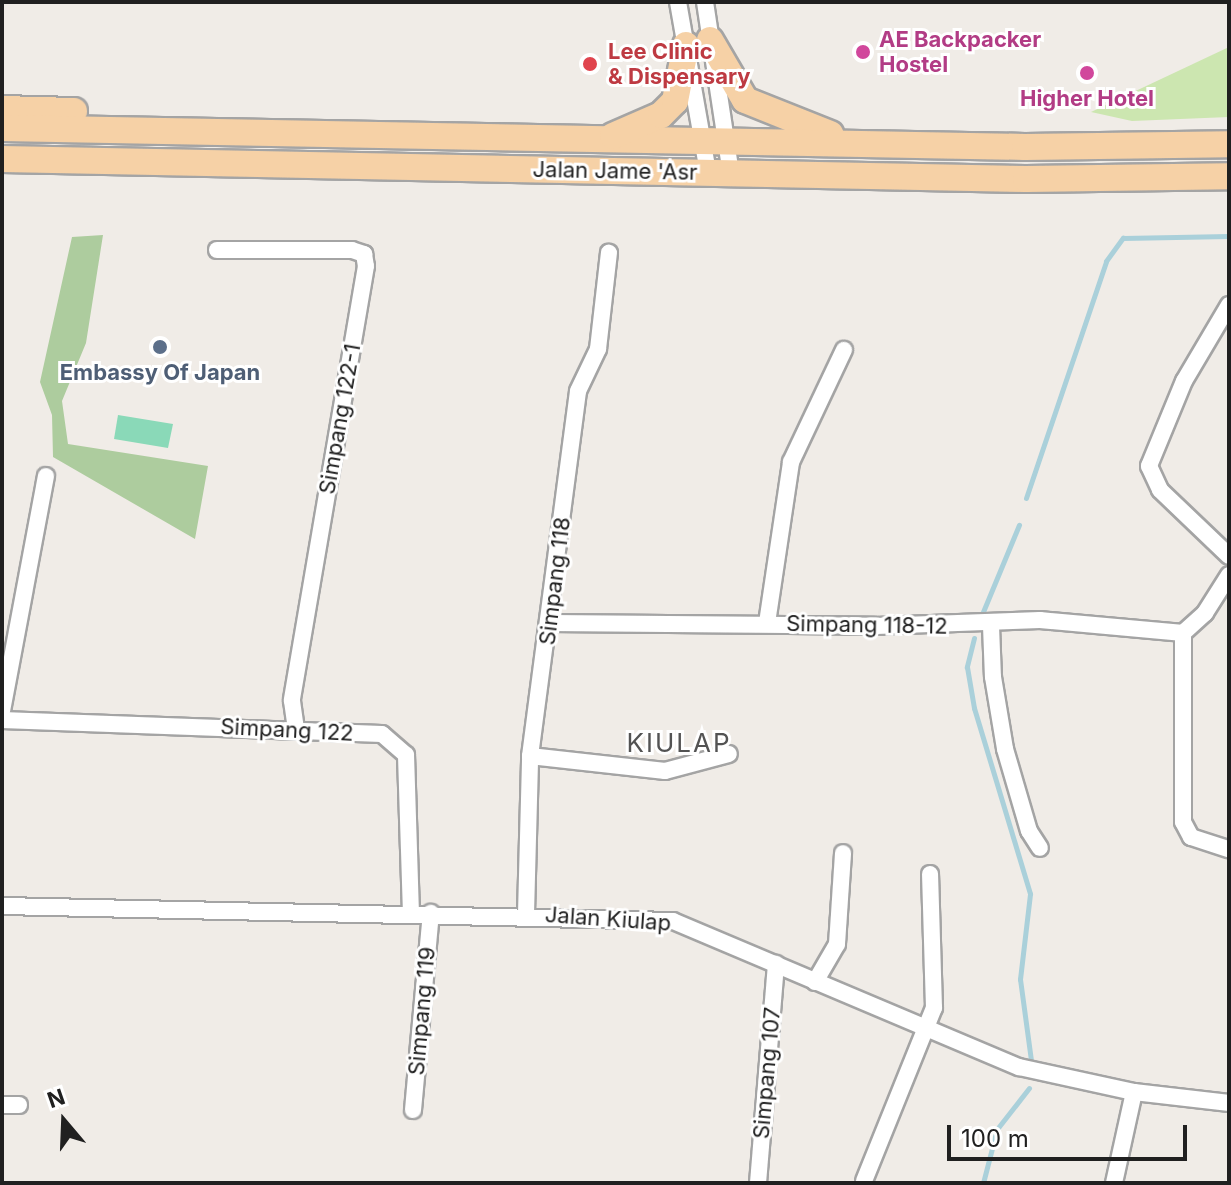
<!DOCTYPE html>
<html>
<head>
<meta charset="utf-8">
<style>
  body { margin:0 }
  #map { position:relative; width:1231px; height:1185px; overflow:hidden; background:#f0ece7; font-family:Inter,sans-serif }
  div>[style] { position:absolute }
  .grass>* { inset:0; background:#cce6b0 }
  .forest>* { inset:0; background:#adcc9e }
  .pitch>* { inset:0; background:#8ad9b8 }
  .stream>* { height:5px; margin:-2.5px; padding:0 2.5px; transform-origin:2.5px; border-radius:2.5px; background:#aad0da }
  .roads { filter:drop-shadow(2px 0 #a4a4a4) drop-shadow(-2px 0 #a4a4a4) drop-shadow(0 2px #a4a4a4) drop-shadow(0 -2px #a4a4a4) }
  .street>* { height:16px; margin:-8px; padding:0 8px; transform-origin:8px; border-radius:8px; background:#fff }
  .primary>* { height:26px; margin:-13px; padding:0 13px; transform-origin:13px; border-radius:13px; background:#f6d1a6 }
  .dots>* { width:22px; height:22px; translate:-50% -50%; box-sizing:border-box; border:4px solid #fff; border-radius:50% }
  span { translate:-50% -50%; white-space:nowrap; text-align:center; line-height:1.15; -webkit-text-stroke:6px #fff; paint-order:stroke }
  .hotel-label { font-size:22px; color:#b23c85; font-weight:700 }
  .left { translate:0 -50%; text-align:left }
  .health-label { font-size:22px; color:#be3a42; font-weight:700 }
  .street-label { font-size:22px; color:#202020 }
  .service-label { font-size:22px; color:#4e5e75; font-weight:700 }
  .quarter-label { font-size:26px; color:#535353; letter-spacing:2px }
  .frame { position:absolute; inset:0; border:4px solid #202020; pointer-events:none }
  .north { position:absolute; left:24px; top:1081px; width:80px; height:80px; -webkit-text-stroke:6px #fff; paint-order:stroke; rotate:341deg; font-size:22px; font-weight:700; line-height:32px; text-align:center; color:#202020 }
  .north::after { content:''; display:block; margin:auto; width:28px; height:36px; background:#202020; clip-path:polygon(50% 0,100% 100%,50% 72%,0 100%) }
  .scale { position:absolute; left:947px; top:1125px; width:240px; height:36px; box-sizing:border-box; border:4px solid #202020; border-top:0; padding-left:10px; font-size:24px; line-height:28px; white-space:nowrap; color:#202020; -webkit-text-stroke:6px #fff; paint-order:stroke }
</style>
</head>
<body>
<div id="map">
  <div class="grass">
    <i style="clip-path:polygon(1229px 47px,1229px 117px,1132px 121px,1091px 112px)"></i>
  </div>
  <div class="forest">
    <i style="clip-path:polygon(103px 235px,86px 343px,62px 401px,68px 444px,208px 466px,195px 539px,53px 457px,52px 415px,40px 382px,72px 237px)"></i>
  </div>
  <div class="pitch">
    <i style="clip-path:polygon(118px 415px,173px 424px,168px 448px,114px 439px)"></i>
  </div>
  <div class="stream">
    <i style="left:1026px;top:498px;width:250px;rotate:-71.3deg"></i>
    <i style="left:1106px;top:261px;width:29px;rotate:-54deg"></i>
    <i style="left:1123px;top:238px;width:106px;rotate:-1.1deg"></i>
    <i style="left:980px;top:619px;width:102px;rotate:-67.5deg"></i>
    <i style="left:974px;top:638px;width:30px;rotate:104deg"></i>
    <i style="left:967px;top:667px;width:42px;rotate:80.3deg"></i>
    <i style="left:974px;top:708px;width:194px;rotate:73.2deg"></i>
    <i style="left:1030px;top:894px;width:86px;rotate:96.7deg"></i>
    <i style="left:1020px;top:979px;width:82px;rotate:82.3deg"></i>
    <i style="left:983px;top:1183px;width:56px;rotate:-75.5deg"></i>
    <i style="left:997px;top:1129px;width:52px;rotate:-52deg"></i>
  </div>
  <div class="roads">
    <div class="street">
      <i style="left:678px;top:2px;width:174px;rotate:80deg"></i>
      <i style="left:705px;top:2px;width:173px;rotate:81.4deg"></i>
      <i style="left:217px;top:250px;width:135px"></i>
      <i style="left:352px;top:250px;width:13px;rotate:18deg"></i>
      <i style="left:364px;top:254px;width:12px;rotate:81deg"></i>
      <i style="left:366px;top:266px;width:441px;rotate:99.7deg"></i>
      <i style="left:292px;top:701px;width:28px;rotate:82deg"></i>
      <i style="left:1229px;top:305px;width:88px;rotate:120.6deg"></i>
      <i style="left:1184px;top:381px;width:92px;rotate:112.4deg"></i>
      <i style="left:1149px;top:466px;width:26px;rotate:65deg"></i>
      <i style="left:1160px;top:490px;width:95px;rotate:43.7deg"></i>
      <i style="left:550px;top:623px;width:326px;rotate:0.5deg"></i>
      <i style="left:876px;top:626px;width:164px;rotate:-2.1deg"></i>
      <i style="left:1040px;top:620px;width:144px;rotate:5.2deg"></i>
      <i style="left:767px;top:623px;width:163px;rotate:-81.5deg"></i>
      <i style="left:791px;top:462px;width:124px;rotate:-64.7deg"></i>
      <i style="left:991px;top:626px;width:51px;rotate:87.8deg"></i>
      <i style="left:993px;top:677px;width:73px;rotate:80.5deg"></i>
      <i style="left:1005px;top:749px;width:85px;rotate:73.7deg"></i>
      <i style="left:1029px;top:831px;width:20px;rotate:57deg"></i>
      <i style="left:1183px;top:633px;width:189px;rotate:90deg"></i>
      <i style="left:1183px;top:822px;width:17px;rotate:62deg"></i>
      <i style="left:1191px;top:837px;width:40px;rotate:18deg"></i>
      <i style="left:1183px;top:633px;width:30px;rotate:-42deg"></i>
      <i style="left:1205px;top:613px;width:45px;rotate:-57.7deg"></i>
      <i style="left:2px;top:711px;width:239px;rotate:-79.4deg"></i>
      <i style="left:2px;top:720px;width:380px;rotate:2.1deg"></i>
      <i style="left:382px;top:734px;width:32px;rotate:41deg"></i>
      <i style="left:406px;top:755px;width:157px;rotate:88.2deg"></i>
      <i style="left:530px;top:756px;width:136px;rotate:6.3deg"></i>
      <i style="left:665px;top:771px;width:66px;rotate:-14.9deg"></i>
      <i style="left:2px;top:906px;width:671px;rotate:1.28deg"></i>
      <i style="left:673px;top:921px;width:376px;rotate:22.9deg"></i>
      <i style="left:1019px;top:1067px;width:118px;rotate:12.3deg"></i>
      <i style="left:1134px;top:1092px;width:96px;rotate:6.6deg"></i>
      <i style="left:526px;top:914px;width:158px;rotate:-88.5deg"></i>
      <i style="left:530px;top:756px;width:368px;rotate:-82.5deg"></i>
      <i style="left:578px;top:391px;width:47px;rotate:-64.5deg"></i>
      <i style="left:598px;top:349px;width:97px;rotate:-83.5deg"></i>
      <i style="left:815px;top:982px;width:44px;rotate:-59.9deg"></i>
      <i style="left:837px;top:944px;width:91px;rotate:-86.2deg"></i>
      <i style="left:2px;top:1105px;width:17px"></i>
      <i style="left:413px;top:1110px;width:198px;rotate:-84.8deg"></i>
      <i style="left:864px;top:1181px;width:187px;rotate:-68deg"></i>
      <i style="left:934px;top:1008px;width:134px;rotate:-91.7deg"></i>
      <i style="left:758px;top:1183px;width:220px;rotate:-85.3deg"></i>
      <i style="left:1114px;top:1183px;width:93px;rotate:-77.6deg"></i>
    </div>
    <div class="primary">
      <i style="left:710px;top:40px;width:69px;rotate:59.7deg"></i>
      <i style="left:745px;top:100px;width:92px;rotate:21.8deg"></i>
      <i style="left:2px;top:109px;width:72px;rotate:1.6deg"></i>
      <i style="left:2px;top:128px;width:1023px;rotate:1.06deg"></i>
      <i style="left:1025px;top:147px;width:204px;rotate:-0.8deg"></i>
      <i style="left:613px;top:136px;width:52px;rotate:-23.6deg"></i>
      <i style="left:661px;top:115px;width:20px;rotate:-45deg"></i>
      <i style="left:675px;top:101px;width:57px;rotate:-78.9deg"></i>
      <i style="left:2px;top:159px;width:1024px;rotate:1.12deg"></i>
      <i style="left:1026px;top:179px;width:203px;rotate:-0.8deg"></i>
    </div>
  </div>
  <div class="dots">
    <i style="left:863px;top:52px;background:#d1479c"></i>
    <i style="left:590px;top:64px;background:#e0444e"></i>
    <i style="left:1087px;top:73px;background:#d1479c"></i>
    <i style="left:160px;top:347px;background:#5c6f8a"></i>
  </div>
  <div class="hotel-label">
    <span class="left" style="left:879px;top:52px">AE Backpacker<br>Hostel</span>
    <span style="left:1087px;top:99px">Higher Hotel</span>
  </div>
  <div class="health-label">
    <span class="left" style="left:608px;top:64px">Lee Clinic<br>&amp; Dispensary</span>
  </div>
  <div class="street-label">
    <span style="left:615px;top:171px;rotate:1deg">Jalan Jame 'Asr</span>
    <span style="left:340px;top:419px;rotate:-80deg">Simpang 122-1</span>
    <span style="left:555px;top:581px;rotate:-83deg">Simpang 118</span>
    <span style="left:867px;top:625px;rotate:1deg">Simpang 118-12</span>
    <span style="left:287px;top:730px;rotate:3deg">Simpang 122</span>
    <span style="left:608px;top:919px;rotate:4deg">Jalan Kiulap</span>
    <span style="left:422px;top:1011px;rotate:-85deg">Simpang 119</span>
    <span style="left:767px;top:1073px;rotate:-85deg">Simpang 107</span>
  </div>
  <div class="service-label">
    <span style="left:160px;top:373px">Embassy Of Japan</span>
  </div>
  <div class="quarter-label">
    <span style="left:679px;top:743px">KIULAP</span>
  </div>
  <div class="frame"></div>
  <div class="north">N</div>
  <div class="scale">100 m</div>
</div>
</body>
</html>
